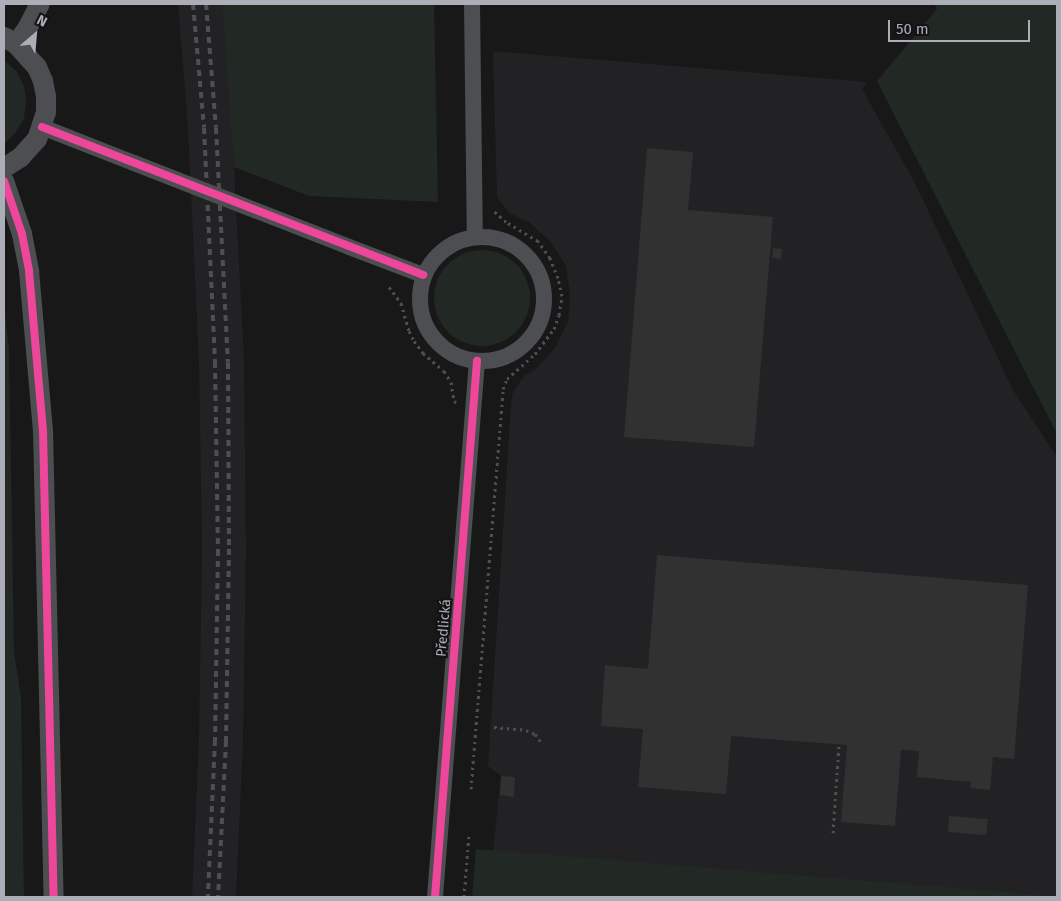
<!DOCTYPE html>
<html>
<head>
<meta charset="utf-8">
<style>
  body { margin:0 }
  #map { position:relative; width:1061px; height:901px; overflow:hidden; background:#181818; font-family:"Fira Sans",sans-serif }
  div>[style] { position:absolute }
  .built>* { inset:0; background:#222224 }
  .green>* { inset:0; background:#222823 }
  .round { border-radius:50% }
  .building>* { inset:0; background:#313132 }
  .path>* { height:3px; margin-top:-1.5px; transform-origin:0; background:repeating-linear-gradient(90deg,#4e4f51 0 2.5px,transparent 0 6.5px) }
  .minor>* { height:16px; margin:-8px; padding:0 8px; transform-origin:8px; border-radius:8px; background:#4d4e51 }
  .minor>.ring { margin:-8px; padding:0; box-sizing:content-box; background:none; border:16px solid #4d4e51; border-radius:50% }
  .tertiary>* { height:20px; margin:-10px; padding:0 10px; transform-origin:10px; border-radius:10px; background:#4d4e51 }
  .rail>* { height:4px; margin-top:-2px; transform-origin:0; background:repeating-linear-gradient(90deg,#4e4f51 0 6px,transparent 0 11px) }
  .minor-bridge>* { height:16px; margin:-8px; padding:0 8px; transform-origin:8px; border-radius:8px; background:#4d4e51 }
  .cycleway>* { height:8px; margin:-4px; padding:0 4px; transform-origin:4px; border-radius:4px; background:#ed469a }
  span { translate:-50% -50%; white-space:nowrap; text-align:center; line-height:1.15; -webkit-text-stroke:4.5px #131214; paint-order:stroke }
  .street-label { font-size:14px; color:#abadb7 }
  .frame { position:absolute; inset:0; border:5px solid #abadb7; pointer-events:none }
  .north { position:absolute; left:10px; top:10px; width:50px; height:50px; -webkit-text-stroke:4px #131214; paint-order:stroke; rotate:27deg; font-size:14px; font-weight:700; line-height:20px; text-align:center; color:#abadb7 }
  .north::after { content:''; display:block; margin:auto; width:18px; height:22px; background:#abadb7; clip-path:polygon(50% 0,100% 100%,50% 72%,0 100%) }
  .scale { position:absolute; left:888px; top:20px; width:142px; height:22px; box-sizing:border-box; border:2px solid #abadb7; border-top:0; padding-left:6px; font-size:15px; line-height:18px; white-space:nowrap; color:#abadb7; -webkit-text-stroke:4px #131214; paint-order:stroke }
</style>
</head>
<body>
<div id="map">
  <div class="built">
    <i style="clip-path:polygon(178px 4px,222px 4px,232px 126px,244px 361px,246px 550px,243px 741px,236px 897px,192px 897px,199px 739px,202px 550px,199px 362px,188px 129px)"></i>
    <i style="clip-path:polygon(493px 51px,867px 82px,862px 89px,915px 183px,1013px 390px,1057px 457px,1057px 896px,493px 851px,501px 776px,488px 766px,511px 405px,513px 392px,524px 376px,536px 369px,555px 348px,568px 322px,570px 295px,566px 266px,551px 242px,529px 222px,509px 213px,497px 197px)"></i>
  </div>
  <div class="green">
    <i style="clip-path:polygon(222px 4px,434px 4px,438px 202px,309px 196px,234px 167px)"></i>
    <i style="clip-path:polygon(934px 4px,1057px 4px,1057px 434px,877px 81px,937px 9px)"></i>
    <i style="clip-path:polygon(4px 60px,17px 72px,24px 86px,26px 102px,24px 118px,16px 132px,4px 144px)"></i>
    <i class="round" style="left:434px;top:250px;width:96px;height:96px"></i>
    <i style="clip-path:polygon(4px 303px,9px 348px,14px 651px,21px 697px,24px 897px,4px 897px)"></i>
    <i style="clip-path:polygon(476px 849px,1057px 896px,1057px 897px,472px 897px)"></i>
  </div>
  <div class="building">
    <i style="clip-path:polygon(647px 148px,693px 152px,688px 210px,773px 217px,754px 447px,624px 437px)"></i>
    <i style="clip-path:polygon(773px 248px,782px 249px,781px 259px,772px 258px)"></i>
    <i style="clip-path:polygon(657px 555px,1028px 585px,1014px 759px,993px 757px,990px 790px,970px 788px,971px 782px,917px 777px,919px 751px,901px 750px,895px 826px,841px 822px,847px 745px,731px 736px,726px 794px,638px 787px,643px 729px,601px 726px,605px 665px,648px 669px)"></i>
    <i style="clip-path:polygon(501px 776px,515px 777px,514px 797px,500px 795px)"></i>
    <i style="clip-path:polygon(949px 816px,988px 819px,986px 835px,948px 832px)"></i>
  </div>
  <div class="path">
    <i style="left:389px;top:287px;width:20px;rotate:53deg"></i>
    <i style="left:401px;top:303px;width:29px;rotate:74deg"></i>
    <i style="left:409px;top:331px;width:11px;rotate:63deg"></i>
    <i style="left:414px;top:341px;width:15px;rotate:53deg"></i>
    <i style="left:423px;top:353px;width:28px;rotate:41deg"></i>
    <i style="left:444px;top:371px;width:13px;rotate:58deg"></i>
    <i style="left:451px;top:382px;width:19px;rotate:81deg"></i>
    <i style="left:454px;top:401px;width:4px;rotate:27deg"></i>
    <i style="left:494px;top:727px;width:32px;rotate:5deg"></i>
    <i style="left:526px;top:730px;width:10px;rotate:24deg"></i>
    <i style="left:535px;top:734px;width:9px;rotate:54deg"></i>
    <i style="left:471px;top:789px;width:401px;rotate:-85.4deg"></i>
    <i style="left:503px;top:389px;width:11px;rotate:-68deg"></i>
    <i style="left:507px;top:379px;width:38px;rotate:-42deg"></i>
    <i style="left:535px;top:354px;width:31px;rotate:-53deg"></i>
    <i style="left:554px;top:329px;width:15px;rotate:-70deg"></i>
    <i style="left:559px;top:315px;width:19px;rotate:-81deg"></i>
    <i style="left:562px;top:296px;width:18px;rotate:-103deg"></i>
    <i style="left:558px;top:278px;width:22px;rotate:-112deg"></i>
    <i style="left:550px;top:258px;width:21px;rotate:-125deg"></i>
    <i style="left:538px;top:241px;width:37px;rotate:-149deg"></i>
    <i style="left:506px;top:222px;width:19px;rotate:-137deg"></i>
    <i style="left:833px;top:833px;width:88px;rotate:-86.1deg"></i>
    <i style="left:464px;top:897px;width:63px;rotate:-85.5deg"></i>
  </div>
  <div class="minor">
    <i style="left:472px;top:4px;width:232px;rotate:89.3deg"></i>
    <i style="left:42px;top:127px;width:99px;rotate:21.4deg"></i>
    <i class="ring" style="left:420px;top:237px;width:108px;height:108px"></i>
    <i style="left:349px;top:247px;width:79px;rotate:20.7deg"></i>
    <i style="left:435px;top:897px;width:538px;rotate:-85.52deg"></i>
  </div>
  <div class="tertiary">
    <i style="left:4px;top:37px;width:14px;rotate:30deg"></i>
    <i style="left:16px;top:44px;width:31px;rotate:48deg"></i>
    <i style="left:37px;top:67px;width:15px;rotate:67deg"></i>
    <i style="left:43px;top:81px;width:15px;rotate:79deg"></i>
    <i style="left:46px;top:96px;width:16px;rotate:90deg"></i>
    <i style="left:46px;top:112px;width:28px;rotate:108deg"></i>
    <i style="left:37px;top:139px;width:24px;rotate:132deg"></i>
    <i style="left:21px;top:157px;width:20px;rotate:147deg"></i>
    <i style="left:16px;top:44px;width:19px;rotate:-54deg"></i>
    <i style="left:27px;top:29px;width:28px;rotate:-63deg"></i>
    <i style="left:4px;top:181px;width:56px;rotate:71.2deg"></i>
    <i style="left:22px;top:234px;width:38px;rotate:79deg"></i>
    <i style="left:29px;top:271px;width:160px;rotate:85deg"></i>
    <i style="left:43px;top:430px;width:467px;rotate:88.7deg"></i>
  </div>
  <div class="rail">
    <i style="left:193px;top:4px;width:124px;rotate:84.9deg"></i>
    <i style="left:204px;top:128px;width:234px;rotate:87.3deg"></i>
    <i style="left:215px;top:362px;width:188px;rotate:89.1deg"></i>
    <i style="left:218px;top:550px;width:190px;rotate:90.9deg"></i>
    <i style="left:215px;top:740px;width:157px;rotate:92.6deg"></i>
    <i style="left:206px;top:4px;width:124px;rotate:85.4deg"></i>
    <i style="left:216px;top:128px;width:235px;rotate:87.1deg"></i>
    <i style="left:228px;top:363px;width:186px;rotate:89.7deg"></i>
    <i style="left:229px;top:549px;width:192px;rotate:90.9deg"></i>
    <i style="left:226px;top:741px;width:156px;rotate:92.9deg"></i>
  </div>
  <div class="minor-bridge">
    <i style="left:134px;top:163px;width:231px;rotate:21.3deg"></i>
  </div>
  <div class="cycleway">
    <i style="left:42px;top:127px;width:409px;rotate:21.2deg"></i>
    <i style="left:4px;top:181px;width:56px;rotate:71.2deg"></i>
    <i style="left:22px;top:234px;width:38px;rotate:79deg"></i>
    <i style="left:29px;top:271px;width:160px;rotate:85deg"></i>
    <i style="left:43px;top:430px;width:467px;rotate:88.7deg"></i>
    <i style="left:435px;top:897px;width:538px;rotate:-85.52deg"></i>
  </div>
  <div class="street-label">
    <span style="left:444px;top:628px;rotate:-85deg">Předlická</span>
  </div>
  <div class="frame"></div>
  <div class="north">N</div>
  <div class="scale">50 m</div>
</div>
</body>
</html>
